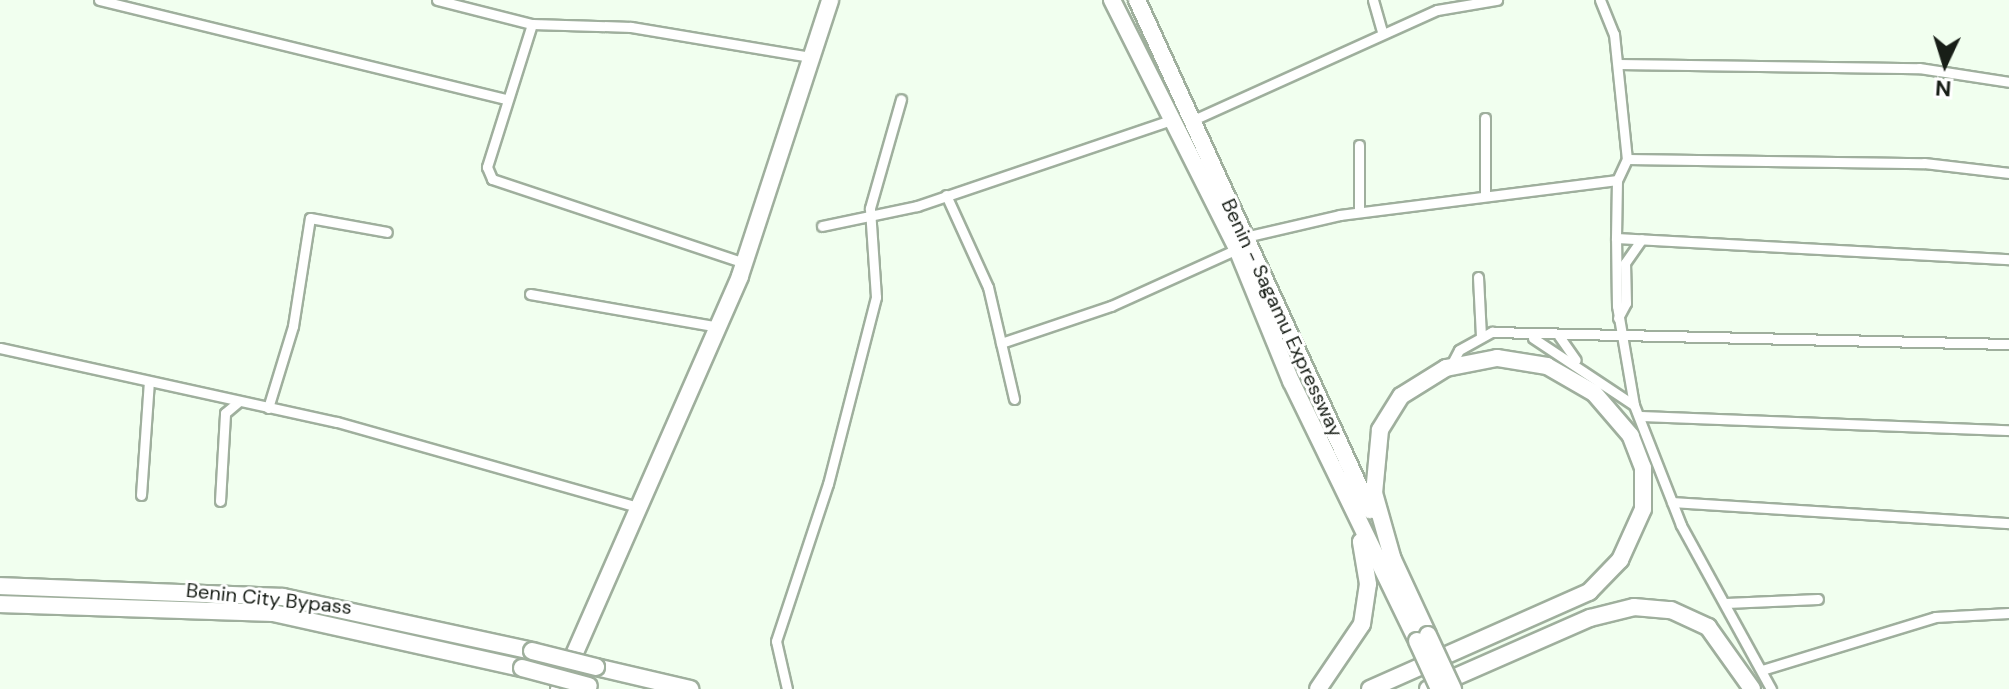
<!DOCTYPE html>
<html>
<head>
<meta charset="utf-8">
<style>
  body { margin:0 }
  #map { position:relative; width:2009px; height:689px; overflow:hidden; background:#f1ffef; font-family:"DM Sans",sans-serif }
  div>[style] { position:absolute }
  .roads { filter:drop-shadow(2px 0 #9faf9d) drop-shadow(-2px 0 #9faf9d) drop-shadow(0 2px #9faf9d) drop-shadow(0 -2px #9faf9d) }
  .street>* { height:9px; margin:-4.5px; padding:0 4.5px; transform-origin:4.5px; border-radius:4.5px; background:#fff }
  .highway>* { height:16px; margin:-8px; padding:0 8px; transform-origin:8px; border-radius:8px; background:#fff }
  .bridges { filter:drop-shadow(2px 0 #9faf9d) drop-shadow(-2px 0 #9faf9d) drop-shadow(0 2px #9faf9d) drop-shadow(0 -2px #9faf9d) }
  .highway-bridge>* { height:16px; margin:-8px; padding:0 8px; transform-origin:8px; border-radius:8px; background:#fff }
  span { translate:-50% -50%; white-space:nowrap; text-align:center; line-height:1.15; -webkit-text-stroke:6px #fff; paint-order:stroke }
  .street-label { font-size:20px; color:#181e17 }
  .north { position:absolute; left:1905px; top:24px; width:80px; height:80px; -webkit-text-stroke:6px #fff; paint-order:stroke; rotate:184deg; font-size:22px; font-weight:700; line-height:32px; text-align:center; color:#181e17 }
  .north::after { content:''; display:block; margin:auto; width:28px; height:36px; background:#181e17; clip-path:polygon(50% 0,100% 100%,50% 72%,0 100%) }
</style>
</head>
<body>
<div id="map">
  <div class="roads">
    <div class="street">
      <i style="left:99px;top:0;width:419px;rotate:13.7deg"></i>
      <i style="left:437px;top:0;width:98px;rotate:14.2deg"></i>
      <i style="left:532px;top:24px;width:99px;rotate:1.7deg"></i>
      <i style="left:631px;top:27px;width:182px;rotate:9.5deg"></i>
      <i style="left:1373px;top:0;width:35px;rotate:74deg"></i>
      <i style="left:1600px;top:0;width:37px;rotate:68deg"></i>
      <i style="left:1614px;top:34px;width:126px;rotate:84.1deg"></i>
      <i style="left:1627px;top:159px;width:23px;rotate:115deg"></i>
      <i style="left:1617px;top:180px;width:58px;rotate:91deg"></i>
      <i style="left:532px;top:24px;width:150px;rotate:107.5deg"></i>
      <i style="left:487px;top:167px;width:13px;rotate:67deg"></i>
      <i style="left:492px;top:179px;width:267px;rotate:18.4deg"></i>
      <i style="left:1618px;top:64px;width:301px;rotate:0.8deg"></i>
      <i style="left:1919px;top:68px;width:91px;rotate:8.8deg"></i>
      <i style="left:1485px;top:118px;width:78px;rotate:90deg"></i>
      <i style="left:1191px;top:121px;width:270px;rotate:-24.3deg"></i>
      <i style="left:1437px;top:10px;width:61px;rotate:-9.5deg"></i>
      <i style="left:1627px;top:159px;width:297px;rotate:0.8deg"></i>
      <i style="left:1924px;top:163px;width:86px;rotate:6.7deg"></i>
      <i style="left:946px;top:195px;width:101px;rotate:65.5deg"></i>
      <i style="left:988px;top:287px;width:115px;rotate:76.9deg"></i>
      <i style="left:1359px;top:212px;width:67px;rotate:-90deg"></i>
      <i style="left:822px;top:226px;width:97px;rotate:-11.9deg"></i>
      <i style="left:917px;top:206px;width:268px;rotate:-18.7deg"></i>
      <i style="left:1245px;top:237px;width:98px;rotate:-13deg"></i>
      <i style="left:1340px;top:215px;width:279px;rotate:-7.2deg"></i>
      <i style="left:1478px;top:277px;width:59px;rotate:87.1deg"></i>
      <i style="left:530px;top:294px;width:192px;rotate:9.9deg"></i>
      <i style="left:1618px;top:318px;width:17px;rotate:-62deg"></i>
      <i style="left:1626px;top:303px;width:40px;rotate:-91.4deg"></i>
      <i style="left:1625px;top:263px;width:29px;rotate:-55deg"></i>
      <i style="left:1559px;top:336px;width:29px;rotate:55deg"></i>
      <i style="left:1533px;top:338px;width:121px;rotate:33.6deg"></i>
      <i style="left:1001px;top:343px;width:116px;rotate:-18.6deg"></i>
      <i style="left:1111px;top:306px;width:138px;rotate:-24.3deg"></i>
      <i style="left:0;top:348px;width:345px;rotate:12.4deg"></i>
      <i style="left:337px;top:422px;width:313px;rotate:15.8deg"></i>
      <i style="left:1450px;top:367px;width:19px;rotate:-62deg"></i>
      <i style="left:1459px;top:350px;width:38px;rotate:-29deg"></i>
      <i style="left:1492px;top:332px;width:517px;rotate:1.33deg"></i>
      <i style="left:268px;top:408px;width:86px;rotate:-73deg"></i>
      <i style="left:293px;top:326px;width:109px;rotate:-81.1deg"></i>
      <i style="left:310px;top:218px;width:78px;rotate:10.3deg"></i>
      <i style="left:1639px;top:416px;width:370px;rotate:2.2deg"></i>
      <i style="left:141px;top:495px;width:113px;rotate:-86deg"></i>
      <i style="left:220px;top:501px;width:88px;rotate:-86.7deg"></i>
      <i style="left:225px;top:413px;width:17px;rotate:-40deg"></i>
      <i style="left:1672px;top:502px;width:338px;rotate:3.6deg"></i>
      <i style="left:1726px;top:603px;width:92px;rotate:-2.5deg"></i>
      <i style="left:1762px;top:670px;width:181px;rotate:-17deg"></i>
      <i style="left:1935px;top:617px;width:74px;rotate:-3.1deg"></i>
      <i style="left:787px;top:689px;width:49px;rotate:-102.9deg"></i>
      <i style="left:776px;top:641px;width:165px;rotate:-71.7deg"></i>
      <i style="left:828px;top:484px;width:193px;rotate:-75.6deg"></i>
      <i style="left:876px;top:297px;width:89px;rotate:-93.9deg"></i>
      <i style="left:870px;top:208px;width:113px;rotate:-74.1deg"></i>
      <i style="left:1771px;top:689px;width:187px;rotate:-118.8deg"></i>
      <i style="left:1681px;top:525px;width:129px;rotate:-111.4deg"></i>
      <i style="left:1634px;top:405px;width:100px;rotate:-99.7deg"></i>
      <i style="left:1617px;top:306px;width:68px;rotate:-90.8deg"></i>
      <i style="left:1616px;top:238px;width:394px;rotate:3.1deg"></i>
    </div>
    <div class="highway">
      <i style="left:1112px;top:0;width:279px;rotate:63.3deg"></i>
      <i style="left:1237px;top:249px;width:143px;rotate:67.8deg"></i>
      <i style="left:1291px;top:381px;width:289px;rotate:64.1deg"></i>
      <i style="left:1137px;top:0;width:561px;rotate:65.45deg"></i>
      <i style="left:1390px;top:553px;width:90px;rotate:65.1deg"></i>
      <i style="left:0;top:586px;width:283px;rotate:2.2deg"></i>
      <i style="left:283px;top:597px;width:255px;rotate:12.2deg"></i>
      <i style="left:0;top:604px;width:273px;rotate:1.9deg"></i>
      <i style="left:273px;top:613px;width:255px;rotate:12.5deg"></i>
      <i style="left:596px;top:667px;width:97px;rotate:13.2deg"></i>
      <i style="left:559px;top:689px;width:451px;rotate:-66.3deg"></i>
      <i style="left:740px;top:276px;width:290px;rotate:-71.9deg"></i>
      <i style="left:1318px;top:689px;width:78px;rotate:-55.9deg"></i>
      <i style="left:1362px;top:624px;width:40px;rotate:-81.5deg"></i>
      <i style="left:1368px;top:584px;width:43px;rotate:-99.5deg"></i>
      <i style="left:1370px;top:689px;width:240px;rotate:-23.9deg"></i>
      <i style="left:1589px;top:592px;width:45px;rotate:-45.9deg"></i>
      <i style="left:1620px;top:560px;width:56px;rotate:-65.7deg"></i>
      <i style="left:1643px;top:509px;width:41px;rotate:-90deg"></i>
      <i style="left:1643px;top:468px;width:34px;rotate:-111deg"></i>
      <i style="left:1631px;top:436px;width:57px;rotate:-130.7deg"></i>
      <i style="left:1594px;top:393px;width:54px;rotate:-150.1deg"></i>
      <i style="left:1547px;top:366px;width:51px;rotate:-170.9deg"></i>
      <i style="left:1497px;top:358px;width:52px;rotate:168.9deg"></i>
      <i style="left:1446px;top:368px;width:53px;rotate:148.1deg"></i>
      <i style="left:1401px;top:396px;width:40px;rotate:122deg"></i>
      <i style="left:1380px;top:430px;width:63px;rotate:95.4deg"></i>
      <i style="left:1374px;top:493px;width:70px;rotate:74.2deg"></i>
      <i style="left:1428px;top:689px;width:177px;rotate:-23.7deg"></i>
      <i style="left:1590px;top:618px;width:45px;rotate:-14deg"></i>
      <i style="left:1634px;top:607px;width:37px;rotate:5deg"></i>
      <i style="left:1671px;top:610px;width:41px;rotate:24.7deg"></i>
      <i style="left:1708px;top:627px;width:76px;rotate:54.6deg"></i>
    </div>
  </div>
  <div class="bridges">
    <div class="highway-bridge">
      <i style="left:1428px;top:635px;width:60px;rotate:65.2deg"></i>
      <i style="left:1417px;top:641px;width:53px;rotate:65.4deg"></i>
      <i style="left:532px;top:651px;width:66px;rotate:14deg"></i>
      <i style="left:522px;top:668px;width:69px;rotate:15deg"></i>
    </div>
  </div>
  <div class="street-label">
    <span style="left:1282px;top:318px;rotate:65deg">Benin - Sagamu Expressway</span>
    <span style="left:269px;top:599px;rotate:6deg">Benin City Bypass</span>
  </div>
  <div class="north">N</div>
</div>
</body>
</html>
